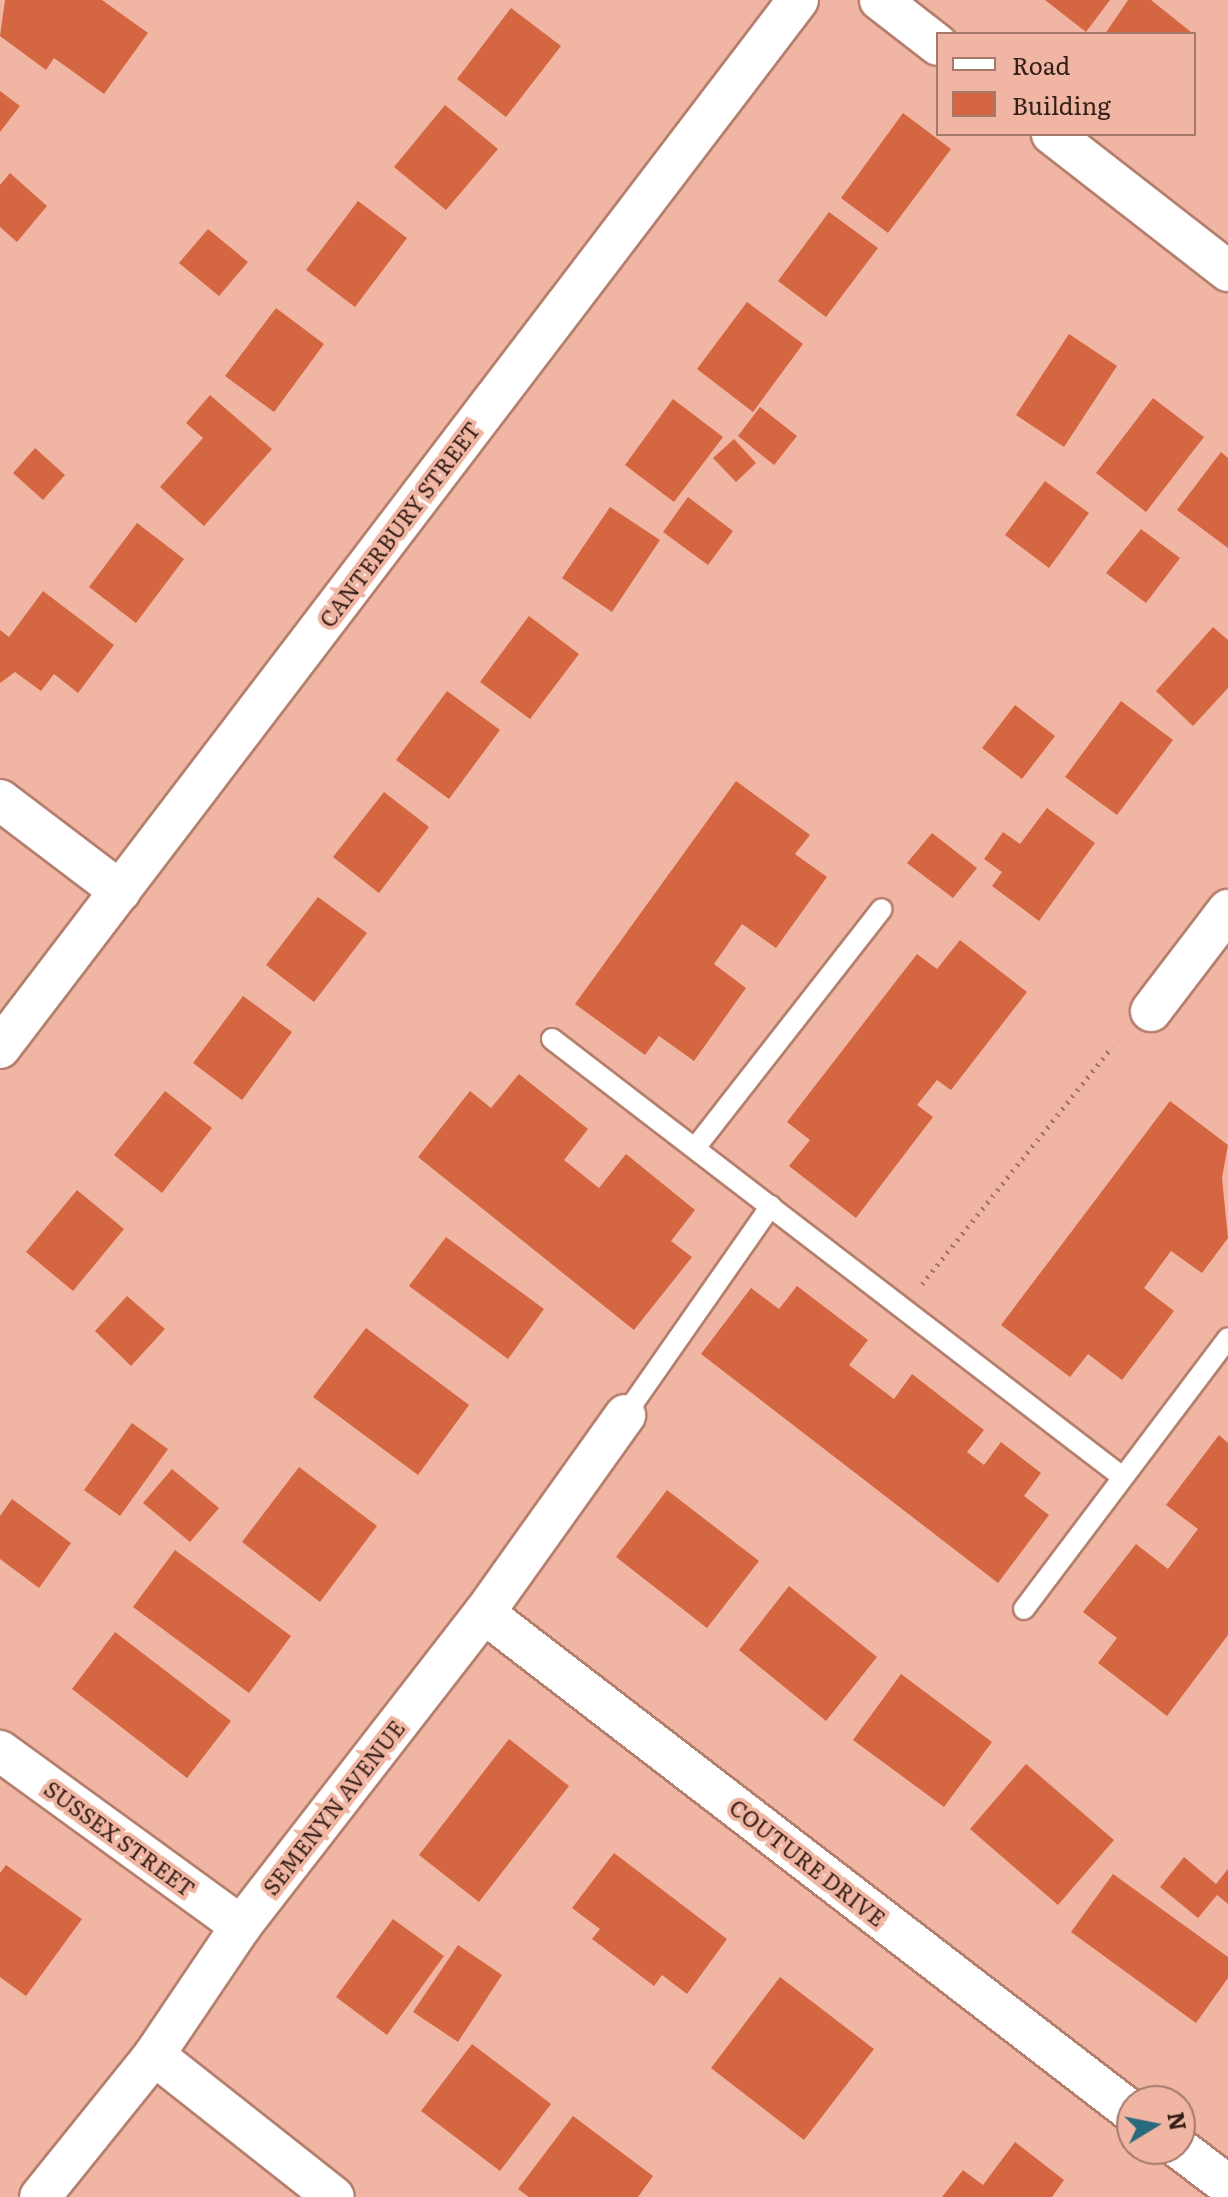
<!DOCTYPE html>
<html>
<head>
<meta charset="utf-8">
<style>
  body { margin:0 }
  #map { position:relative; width:1228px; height:2197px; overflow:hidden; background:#f0b6a3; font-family:Literata,serif }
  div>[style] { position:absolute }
  .building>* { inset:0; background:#d46742 }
  .path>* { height:5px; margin-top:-2.5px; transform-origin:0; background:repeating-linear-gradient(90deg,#a07567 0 2px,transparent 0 8px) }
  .roads { filter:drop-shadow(2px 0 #b57f6d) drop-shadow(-2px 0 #b57f6d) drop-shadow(0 2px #b57f6d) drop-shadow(0 -2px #b57f6d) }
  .service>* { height:20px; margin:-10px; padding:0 10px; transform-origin:10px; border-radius:10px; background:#fff }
  .minor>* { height:40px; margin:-20px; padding:0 20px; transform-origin:20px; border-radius:20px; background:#fff }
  span { translate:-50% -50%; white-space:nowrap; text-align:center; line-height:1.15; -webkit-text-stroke:8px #f0b6a3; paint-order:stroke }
  .street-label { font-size:22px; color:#341e17 }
  .legend { position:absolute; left:936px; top:32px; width:260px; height:104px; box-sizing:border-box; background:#f0b6a3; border:2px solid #a5796b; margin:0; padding:10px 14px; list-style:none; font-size:24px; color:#341e17 }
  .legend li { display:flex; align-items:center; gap:16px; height:40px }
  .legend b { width:40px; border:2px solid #a5796b }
  .north { position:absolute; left:1116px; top:2085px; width:80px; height:80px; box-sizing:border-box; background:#f0b6a3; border:2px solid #a5796b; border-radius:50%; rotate:80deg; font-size:22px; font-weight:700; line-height:32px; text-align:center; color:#341e17 }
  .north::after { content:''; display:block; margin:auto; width:28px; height:36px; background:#286b7d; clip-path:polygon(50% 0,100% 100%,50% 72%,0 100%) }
</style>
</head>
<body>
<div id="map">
  <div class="building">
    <i style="clip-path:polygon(5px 0,102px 0,148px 33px,104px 94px,54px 58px,46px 70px,0 36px)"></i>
    <i style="clip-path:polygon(1045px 0,1110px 0,1086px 32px)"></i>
    <i style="clip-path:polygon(1128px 0,1151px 0,1191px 32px,1105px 34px)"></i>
    <i style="clip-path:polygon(511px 8px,561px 46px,506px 117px,457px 79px)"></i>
    <i style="clip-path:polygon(0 91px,20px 106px,0 132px)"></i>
    <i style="clip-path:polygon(445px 105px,498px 149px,446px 210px,394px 167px)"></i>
    <i style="clip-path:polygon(903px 113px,951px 149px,888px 233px,841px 198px)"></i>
    <i style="clip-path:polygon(10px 173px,47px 206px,17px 242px,0 227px,0 185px)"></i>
    <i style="clip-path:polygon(358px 201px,407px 238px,355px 307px,306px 270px)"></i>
    <i style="clip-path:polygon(829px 212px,878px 248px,826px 317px,778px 281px)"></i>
    <i style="clip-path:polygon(208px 229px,248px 262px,219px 296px,179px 263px)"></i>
    <i style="clip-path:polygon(747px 302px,803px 344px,753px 412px,697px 369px)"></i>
    <i style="clip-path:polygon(276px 308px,324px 344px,274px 412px,225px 376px)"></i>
    <i style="clip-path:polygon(1069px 334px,1117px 366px,1064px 447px,1016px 415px)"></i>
    <i style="clip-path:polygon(210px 395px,272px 449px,204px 526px,160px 487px,203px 438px,186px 423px)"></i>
    <i style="clip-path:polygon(1153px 398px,1204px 437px,1146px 512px,1096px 473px)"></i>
    <i style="clip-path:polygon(673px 399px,723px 437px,674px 502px,625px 465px)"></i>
    <i style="clip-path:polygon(760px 407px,797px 436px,774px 465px,738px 436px)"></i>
    <i style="clip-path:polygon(734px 439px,756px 463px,736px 482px,713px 458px)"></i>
    <i style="clip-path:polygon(35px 448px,65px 475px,43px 500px,13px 473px)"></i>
    <i style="clip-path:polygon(1221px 452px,1228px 458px,1228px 548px,1177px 510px)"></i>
    <i style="clip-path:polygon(1045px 481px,1089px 513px,1049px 568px,1005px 535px)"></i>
    <i style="clip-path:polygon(688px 497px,733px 531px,708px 565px,663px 532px)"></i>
    <i style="clip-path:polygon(610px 507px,660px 540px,612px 612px,562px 578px)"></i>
    <i style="clip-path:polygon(137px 523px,184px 559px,136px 623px,89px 587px)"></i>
    <i style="clip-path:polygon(1141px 529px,1180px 558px,1146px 603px,1106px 573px)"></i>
    <i style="clip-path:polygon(43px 591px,114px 645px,78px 693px,54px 674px,41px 691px,15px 672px,0 683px,0 630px,9px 637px)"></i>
    <i style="clip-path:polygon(529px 616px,579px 654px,530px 719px,480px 682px)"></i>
    <i style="clip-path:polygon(1213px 627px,1228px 640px,1228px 688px,1193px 726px,1156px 691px)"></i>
    <i style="clip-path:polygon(447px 691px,500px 730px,449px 799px,396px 760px)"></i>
    <i style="clip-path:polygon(1121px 701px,1173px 740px,1117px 815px,1065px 777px)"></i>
    <i style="clip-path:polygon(1015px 705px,1055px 736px,1022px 779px,982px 748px)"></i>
    <i style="clip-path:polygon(736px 781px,810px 835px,795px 854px,827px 877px,776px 948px,742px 924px,714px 964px,746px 988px,694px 1061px,659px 1036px,645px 1055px,575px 1004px)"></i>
    <i style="clip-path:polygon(384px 792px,429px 827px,379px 893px,333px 857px)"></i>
    <i style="clip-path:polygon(1047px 808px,1095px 843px,1039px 921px,992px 886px,1002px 872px,984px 859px,1003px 832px,1020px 844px)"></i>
    <i style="clip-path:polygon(932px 833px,977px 868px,953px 898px,907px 863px)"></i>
    <i style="clip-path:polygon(318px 897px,367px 933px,314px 1002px,266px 965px)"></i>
    <i style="clip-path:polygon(960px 940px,1027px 992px,951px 1090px,937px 1080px,917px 1105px,933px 1117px,856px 1218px,789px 1166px,810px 1140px,787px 1122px,917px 954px,937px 969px)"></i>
    <i style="clip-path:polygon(243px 996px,292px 1032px,242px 1100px,193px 1063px)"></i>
    <i style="clip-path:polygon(519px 1074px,588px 1129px,564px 1160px,599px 1188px,626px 1154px,695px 1210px,671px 1241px,692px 1257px,634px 1330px,418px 1157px,470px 1091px,491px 1108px)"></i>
    <i style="clip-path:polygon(165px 1091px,212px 1128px,162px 1193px,114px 1155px)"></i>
    <i style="clip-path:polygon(1170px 1101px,1228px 1145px,1222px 1178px,1228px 1238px,1202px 1273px,1171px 1251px,1144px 1288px,1174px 1311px,1122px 1380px,1088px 1354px,1070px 1377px,1001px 1325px)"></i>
    <i style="clip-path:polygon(77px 1190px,124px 1229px,73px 1291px,26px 1252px)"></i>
    <i style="clip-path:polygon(446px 1237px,544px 1309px,508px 1359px,409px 1286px)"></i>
    <i style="clip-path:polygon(797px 1286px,868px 1340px,849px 1365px,894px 1399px,912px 1374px,984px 1430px,967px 1452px,984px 1465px,1001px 1442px,1041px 1473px,1024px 1496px,1049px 1515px,998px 1583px,701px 1354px,751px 1288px,779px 1309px)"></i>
    <i style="clip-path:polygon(127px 1296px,165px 1329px,131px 1366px,95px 1331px)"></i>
    <i style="clip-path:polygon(366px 1328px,469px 1405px,418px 1475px,313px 1397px)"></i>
    <i style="clip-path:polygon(132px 1423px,168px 1449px,120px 1516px,84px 1490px)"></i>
    <i style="clip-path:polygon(1219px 1435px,1228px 1443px,1228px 1635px,1167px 1716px,1098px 1663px,1117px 1638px,1083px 1612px,1136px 1544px,1168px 1569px,1198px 1529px,1166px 1505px)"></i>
    <i style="clip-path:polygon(299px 1467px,377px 1526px,320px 1602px,242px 1542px)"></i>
    <i style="clip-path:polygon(172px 1469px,219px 1508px,190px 1542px,143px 1503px)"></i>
    <i style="clip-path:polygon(667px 1490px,759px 1561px,707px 1628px,616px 1557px)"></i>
    <i style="clip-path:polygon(12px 1499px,71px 1543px,39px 1588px,0 1559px,0 1516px)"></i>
    <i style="clip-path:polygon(175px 1550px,291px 1636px,249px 1693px,133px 1607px)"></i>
    <i style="clip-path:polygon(789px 1586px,877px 1657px,826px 1721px,739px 1650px)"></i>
    <i style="clip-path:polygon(115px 1632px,231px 1721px,187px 1778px,72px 1689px)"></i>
    <i style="clip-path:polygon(901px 1674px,992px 1742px,944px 1807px,853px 1740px)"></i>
    <i style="clip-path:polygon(509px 1739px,569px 1786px,479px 1902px,419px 1855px)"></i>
    <i style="clip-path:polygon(1026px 1764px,1114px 1840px,1058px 1905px,970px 1829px)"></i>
    <i style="clip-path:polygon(614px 1853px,727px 1939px,687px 1994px,662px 1975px,654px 1986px,592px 1939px,600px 1929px,572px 1908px)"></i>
    <i style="clip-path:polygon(1184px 1857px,1216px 1884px,1228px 1869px,1228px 1904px,1217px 1895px,1198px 1918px,1160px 1887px)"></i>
    <i style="clip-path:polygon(6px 1865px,82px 1919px,26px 1996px,0 1977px,0 1873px)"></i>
    <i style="clip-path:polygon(1113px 1874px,1228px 1957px,1228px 1978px,1196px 2023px,1071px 1932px)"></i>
    <i style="clip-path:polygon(393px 1919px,444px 1956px,387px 2035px,336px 1997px)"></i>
    <i style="clip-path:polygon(458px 1945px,502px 1975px,458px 2042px,413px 2012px)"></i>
    <i style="clip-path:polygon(780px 1977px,874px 2049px,804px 2140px,711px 2068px)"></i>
    <i style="clip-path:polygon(472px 2044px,551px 2104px,500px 2171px,421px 2111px)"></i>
    <i style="clip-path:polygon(573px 2116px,653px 2176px,638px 2197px,529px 2197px,518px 2189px)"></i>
    <i style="clip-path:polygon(1015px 2142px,1064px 2180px,1052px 2197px,942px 2197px,963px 2170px,983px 2185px)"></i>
  </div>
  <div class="path">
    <i style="left:922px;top:1284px;width:304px;rotate:-51.3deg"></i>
  </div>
  <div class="roads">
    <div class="service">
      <i style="left:552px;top:1039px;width:717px;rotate:37.52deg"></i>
      <i style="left:695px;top:1148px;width:303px;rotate:-52deg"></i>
      <i style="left:625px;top:1415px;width:255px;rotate:-55.1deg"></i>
      <i style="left:1024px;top:1609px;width:339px;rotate:-53deg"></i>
    </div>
    <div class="minor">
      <i style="left:880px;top:0;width:73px;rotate:37.8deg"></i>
      <i style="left:1052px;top:134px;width:223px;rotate:37.9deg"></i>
      <i style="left:0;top:800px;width:151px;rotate:37.2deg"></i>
      <i style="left:1151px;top:1011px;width:127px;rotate:-52.7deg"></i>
      <i style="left:0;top:1048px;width:1317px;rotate:-52.71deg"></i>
      <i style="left:484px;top:1613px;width:818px;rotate:37.6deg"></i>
      <i style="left:0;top:1751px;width:298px;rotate:36deg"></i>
      <i style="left:154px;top:2055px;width:229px;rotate:38.3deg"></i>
      <i style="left:1180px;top:2149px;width:56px;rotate:37.1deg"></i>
      <i style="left:40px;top:2197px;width:182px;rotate:-51.2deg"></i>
      <i style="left:154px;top:2055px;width:156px;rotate:-56deg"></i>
      <i style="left:241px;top:1926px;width:396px;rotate:-52.2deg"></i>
      <i style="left:484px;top:1613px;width:243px;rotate:-54.5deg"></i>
    </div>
  </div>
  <div class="street-label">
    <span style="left:399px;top:524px;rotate:-53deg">CANTERBURY STREET</span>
    <span style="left:333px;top:1807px;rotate:-52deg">SEMENYN AVENUE</span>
    <span style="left:120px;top:1838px;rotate:36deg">SUSSEX STREET</span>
    <span style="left:808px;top:1862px;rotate:38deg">COUTURE DRIVE</span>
  </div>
  <ul class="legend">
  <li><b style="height:10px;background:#fff"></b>Road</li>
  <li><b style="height:22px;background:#d46742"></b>Building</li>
  </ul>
  <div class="north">N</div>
</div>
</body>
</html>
